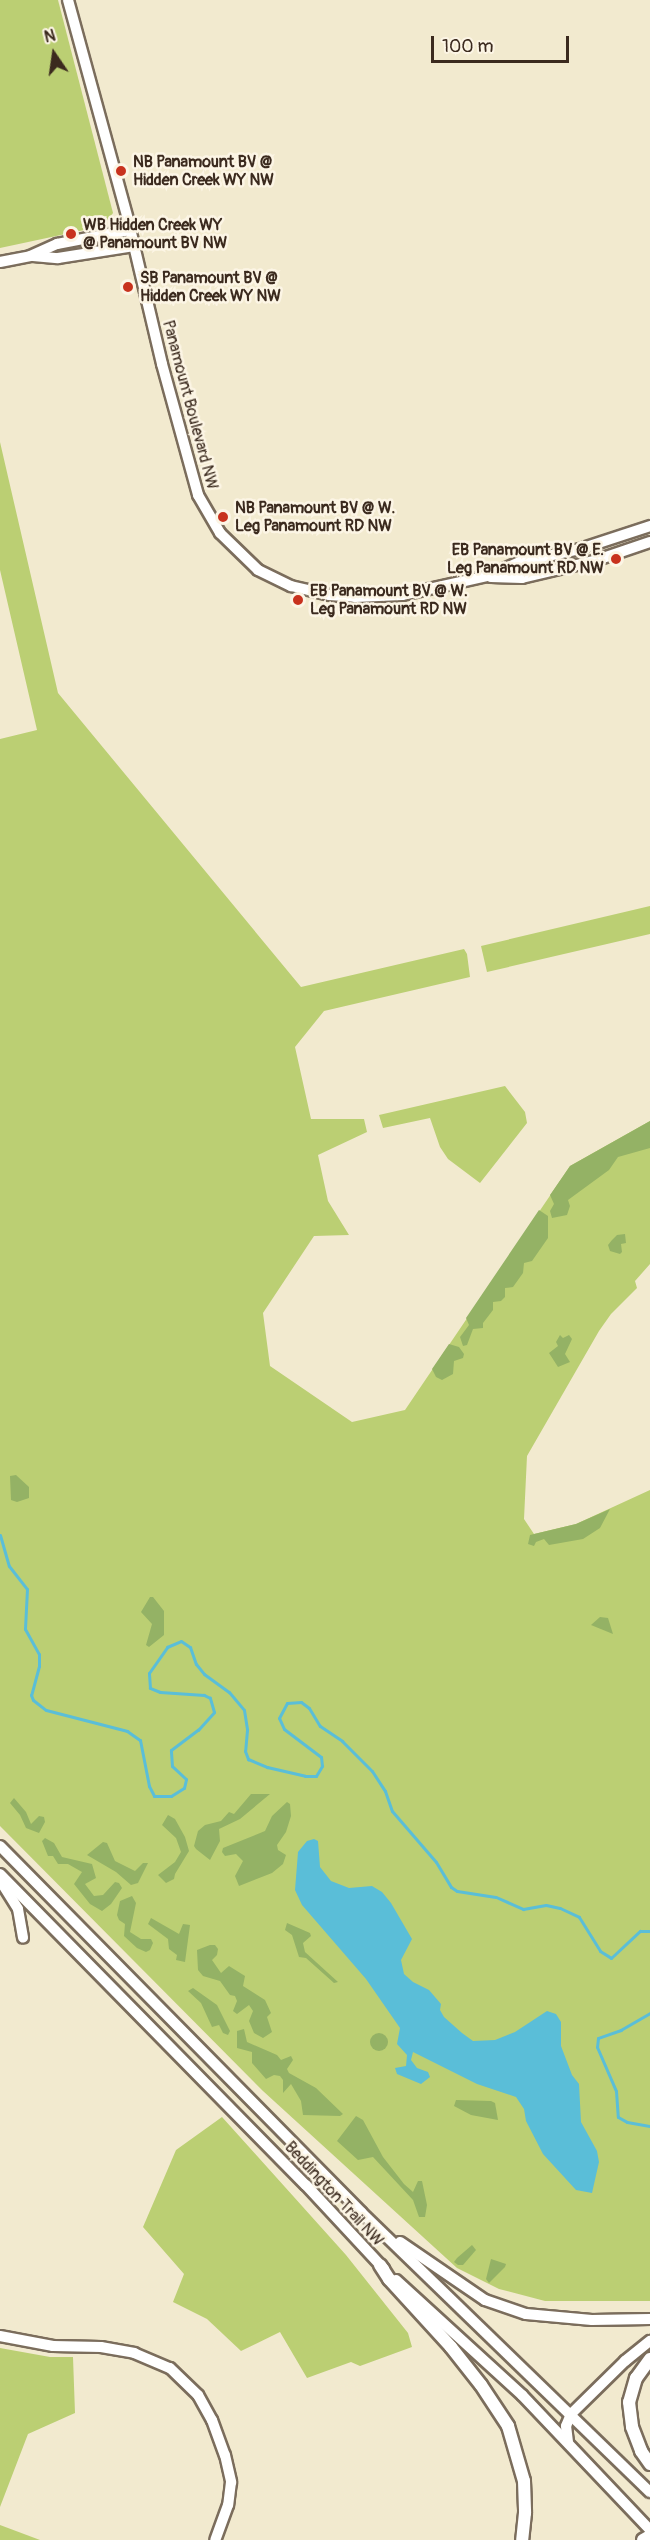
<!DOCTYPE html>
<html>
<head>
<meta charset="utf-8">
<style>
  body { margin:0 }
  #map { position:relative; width:650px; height:2540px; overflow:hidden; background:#f2eacf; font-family:Pangolin,sans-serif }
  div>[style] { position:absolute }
  .green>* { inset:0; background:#bbcf73 }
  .forest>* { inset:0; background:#94b265 }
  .round { border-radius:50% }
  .water>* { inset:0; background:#5abed8 }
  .stream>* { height:3px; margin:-1.5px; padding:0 1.5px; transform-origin:1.5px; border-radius:1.5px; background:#5abed8 }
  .roads { filter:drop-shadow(2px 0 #7b6d5c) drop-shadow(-2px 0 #7b6d5c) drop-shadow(0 2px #7b6d5c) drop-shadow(0 -2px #7b6d5c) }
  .secondary>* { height:10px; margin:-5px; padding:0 5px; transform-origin:5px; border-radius:5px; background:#fff }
  .primary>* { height:12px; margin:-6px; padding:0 6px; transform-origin:6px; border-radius:6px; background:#fff }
  .dots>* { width:16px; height:16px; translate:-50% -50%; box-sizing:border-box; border:3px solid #fcf5e5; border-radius:50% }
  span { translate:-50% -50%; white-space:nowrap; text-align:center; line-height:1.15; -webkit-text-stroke:5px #fcf5e5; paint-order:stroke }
  .poi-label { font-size:16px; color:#3b2a1e; font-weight:700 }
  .left { translate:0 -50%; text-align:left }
  .right { translate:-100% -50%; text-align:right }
  .street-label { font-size:16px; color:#3b2a1e }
  .north { position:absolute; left:24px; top:24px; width:60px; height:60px; -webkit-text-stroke:4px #fcf5e5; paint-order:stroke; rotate:347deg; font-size:16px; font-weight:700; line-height:24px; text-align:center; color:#3b2a1e }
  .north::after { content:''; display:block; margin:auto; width:21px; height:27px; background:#3b2a1e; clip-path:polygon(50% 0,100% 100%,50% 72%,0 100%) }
  .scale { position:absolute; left:431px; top:36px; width:138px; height:27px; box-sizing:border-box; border:3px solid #3b2a1e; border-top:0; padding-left:8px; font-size:18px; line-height:21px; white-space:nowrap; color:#3b2a1e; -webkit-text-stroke:4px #fcf5e5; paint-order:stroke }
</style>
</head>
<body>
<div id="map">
  <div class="green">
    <i style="clip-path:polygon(0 0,58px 0,113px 213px,103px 226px,0 248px)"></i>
    <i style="clip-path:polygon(0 442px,58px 693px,301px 987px,464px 949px,467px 954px,470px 977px,324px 1011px,295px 1047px,311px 1119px,364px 1119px,367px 1132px,318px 1155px,328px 1201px,349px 1235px,314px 1236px,263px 1313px,270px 1366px,352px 1422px,405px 1410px,570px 1166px,650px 1121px,650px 1264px,635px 1281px,637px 1288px,611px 1314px,599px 1331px,527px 1456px,524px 1519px,534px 1534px,576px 1524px,650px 1490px,650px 2301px,545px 2301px,499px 2289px,457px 2268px,263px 2091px,0 1826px,0 739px,37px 730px,0 570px)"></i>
    <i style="clip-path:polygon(650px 906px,650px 934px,487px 972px,481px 946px)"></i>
    <i style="clip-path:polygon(505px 1086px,525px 1112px,527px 1123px,480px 1183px,448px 1159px,440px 1147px,430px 1118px,383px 1128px,379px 1115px)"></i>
    <i style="clip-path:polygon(222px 2117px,346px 2255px,408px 2333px,412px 2347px,360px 2366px,351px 2362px,307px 2378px,280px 2332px,241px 2351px,207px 2319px,173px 2302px,184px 2274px,143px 2227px,176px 2150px)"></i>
    <i style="clip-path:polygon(0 2348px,50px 2357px,73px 2357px,75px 2413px,28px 2434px,0 2507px)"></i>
    <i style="clip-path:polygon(0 2525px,40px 2540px,0 2540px)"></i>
  </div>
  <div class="forest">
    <i style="clip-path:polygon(650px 1121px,650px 1148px,618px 1157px,609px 1170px,568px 1200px,570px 1206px,567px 1215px,552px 1218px,550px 1211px,554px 1204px,550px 1195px,570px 1166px)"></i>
    <i style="clip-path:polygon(539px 1210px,548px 1216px,548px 1238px,532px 1261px,524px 1263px,523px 1273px,513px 1287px,505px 1288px,505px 1297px,501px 1301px,493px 1302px,493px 1310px,483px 1323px,483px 1328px,473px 1329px,467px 1345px,463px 1346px,460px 1337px,469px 1325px,466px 1318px)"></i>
    <i style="clip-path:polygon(625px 1234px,626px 1243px,621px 1244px,622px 1252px,620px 1254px,610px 1251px,608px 1245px,612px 1240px,617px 1235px)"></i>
    <i style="clip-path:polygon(560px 1335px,563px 1338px,569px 1335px,572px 1339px,565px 1354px,570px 1362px,558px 1367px,549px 1353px,558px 1346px,556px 1342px)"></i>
    <i style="clip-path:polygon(449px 1344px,459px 1347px,464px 1354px,463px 1358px,454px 1361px,453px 1374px,442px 1380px,436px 1377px,432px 1369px)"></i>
    <i style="clip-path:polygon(16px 1475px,29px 1487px,29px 1498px,17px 1502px,11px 1500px,10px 1476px)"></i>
    <i style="clip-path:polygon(610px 1509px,600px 1528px,583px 1539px,549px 1545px,544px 1539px,536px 1542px,534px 1546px,528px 1544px,530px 1535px,576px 1524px)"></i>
    <i style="clip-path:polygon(150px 1597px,153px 1597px,164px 1611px,164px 1635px,149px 1647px,146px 1645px,152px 1624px,141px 1612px)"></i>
    <i style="clip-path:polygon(600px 1617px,608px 1618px,613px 1634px,591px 1625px)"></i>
    <i style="clip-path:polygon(251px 1794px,270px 1794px,240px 1819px,219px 1829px,220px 1841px,210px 1860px,196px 1849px,194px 1846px,198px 1831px,205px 1825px,221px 1821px,229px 1812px,234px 1814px)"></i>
    <i style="clip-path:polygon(14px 1798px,26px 1812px,31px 1824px,39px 1816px,44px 1817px,45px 1822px,39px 1833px,26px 1828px,20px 1815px,10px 1803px)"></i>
    <i style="clip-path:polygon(287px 1802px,290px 1804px,291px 1816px,286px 1832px,277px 1845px,278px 1850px,286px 1855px,283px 1864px,272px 1873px,239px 1886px,235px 1876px,243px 1861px,236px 1854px,225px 1856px,222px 1852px,223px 1848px,265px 1831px,272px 1816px)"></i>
    <i style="clip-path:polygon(168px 1815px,175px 1819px,185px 1837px,189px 1851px,175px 1874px,174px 1879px,166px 1883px,158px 1875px,175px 1862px,181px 1852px,176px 1838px,162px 1825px)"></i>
    <i style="clip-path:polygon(45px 1838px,54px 1843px,62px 1857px,92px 1864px,96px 1878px,85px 1884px,94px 1896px,103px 1895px,115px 1882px,119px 1883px,122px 1888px,111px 1904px,102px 1911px,90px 1904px,74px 1884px,82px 1872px,68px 1864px,58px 1864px,53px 1856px,48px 1856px,42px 1841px)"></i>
    <i style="clip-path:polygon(103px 1842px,107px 1843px,115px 1861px,135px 1871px,143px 1863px,148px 1863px,138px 1883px,131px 1885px,116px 1872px,87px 1855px)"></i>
    <i style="clip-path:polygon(132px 1896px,136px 1903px,130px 1932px,141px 1939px,151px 1939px,153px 1943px,150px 1950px,146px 1952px,137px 1948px,124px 1936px,125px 1924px,119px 1920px,117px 1915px,120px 1901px)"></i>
    <i style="clip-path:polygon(151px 1918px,179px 1934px,183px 1924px,190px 1925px,185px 1962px,176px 1960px,177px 1955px,169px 1949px,168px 1939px,148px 1924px)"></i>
    <i style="clip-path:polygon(287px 1923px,310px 1933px,311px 1936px,303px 1943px,305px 1952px,338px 1982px,334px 1983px,306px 1958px,299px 1957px,292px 1935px,285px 1930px)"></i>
    <i style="clip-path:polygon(210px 1945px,215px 1945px,218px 1949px,217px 1955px,212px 1960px,221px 1973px,229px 1966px,245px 1976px,243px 1986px,265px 2000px,271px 2013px,267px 2017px,272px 2032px,263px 2038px,254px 2033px,249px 2021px,253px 2011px,249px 2005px,237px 2014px,233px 2011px,237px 2001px,235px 1996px,230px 1995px,220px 1981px,203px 1976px,198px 1970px,197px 1950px)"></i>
    <i style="clip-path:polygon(193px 1988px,217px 2005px,230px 2031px,228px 2035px,223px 2033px,219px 2025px,212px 2027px,201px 2003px,188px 1991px)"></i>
    <i style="clip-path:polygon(244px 2029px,247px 2042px,277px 2055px,281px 2060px,291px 2056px,293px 2060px,287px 2069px,289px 2073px,316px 2088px,343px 2114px,340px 2116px,303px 2115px,301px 2101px,291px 2084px,283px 2093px,283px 2080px,280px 2076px,274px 2075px,266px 2079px,252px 2063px,252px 2052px,237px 2048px,237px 2031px)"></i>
    <i class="round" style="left:370px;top:2033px;width:18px;height:18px"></i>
    <i style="clip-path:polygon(456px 2100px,491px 2101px,495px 2103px,498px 2120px,471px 2115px,454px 2106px)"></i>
    <i style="clip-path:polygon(356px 2116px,363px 2120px,383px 2157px,404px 2184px,413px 2192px,418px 2181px,422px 2181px,427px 2205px,425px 2217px,419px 2217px,413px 2200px,373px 2157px,358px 2160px,337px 2141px)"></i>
    <i style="clip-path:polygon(472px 2245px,476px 2250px,463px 2265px,458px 2265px,454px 2262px,457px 2258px)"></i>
    <i style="clip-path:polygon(491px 2259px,506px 2264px,505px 2267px,489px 2283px,486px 2279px)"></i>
  </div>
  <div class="water">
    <i style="clip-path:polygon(314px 1839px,318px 1841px,320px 1867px,331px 1881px,349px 1888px,372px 1886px,382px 1892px,391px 1903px,412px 1939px,401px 1960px,404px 1974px,413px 1982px,429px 1990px,441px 2004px,440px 2010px,444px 2017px,462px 2033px,473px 2041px,495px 2040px,515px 2032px,547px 2011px,556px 2014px,561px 2022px,561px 2046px,572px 2075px,579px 2084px,581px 2122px,597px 2151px,599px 2162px,592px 2193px,576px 2190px,543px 2154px,526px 2121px,524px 2109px,516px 2097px,477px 2084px,413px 2052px,411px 2060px,417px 2068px,428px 2072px,430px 2077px,421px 2084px,397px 2074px,395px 2068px,406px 2066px,407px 2055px,397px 2044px,400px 2028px,366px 1979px,302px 1905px,295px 1890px,298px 1852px,307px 1841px)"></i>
  </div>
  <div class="stream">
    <i style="left:0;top:1535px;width:32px;rotate:74deg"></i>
    <i style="left:9px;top:1566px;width:29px;rotate:52deg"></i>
    <i style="left:27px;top:1589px;width:40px;rotate:92.9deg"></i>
    <i style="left:25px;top:1629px;width:29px;rotate:61deg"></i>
    <i style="left:39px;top:1654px;width:12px;rotate:90deg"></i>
    <i style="left:39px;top:1666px;width:30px;rotate:105deg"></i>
    <i style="left:31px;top:1695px;width:5px;rotate:68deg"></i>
    <i style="left:33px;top:1700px;width:16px;rotate:38deg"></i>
    <i style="left:46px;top:1710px;width:84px;rotate:14.5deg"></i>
    <i style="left:127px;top:1731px;width:16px;rotate:35deg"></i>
    <i style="left:140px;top:1740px;width:47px;rotate:78.9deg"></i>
    <i style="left:149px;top:1786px;width:11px;rotate:63deg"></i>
    <i style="left:154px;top:1796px;width:17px"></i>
    <i style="left:171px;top:1796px;width:15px;rotate:-32deg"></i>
    <i style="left:184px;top:1788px;width:9px;rotate:-77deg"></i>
    <i style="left:186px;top:1779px;width:19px;rotate:-137deg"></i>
    <i style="left:172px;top:1766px;width:16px;rotate:-94deg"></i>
    <i style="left:171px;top:1750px;width:34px;rotate:-37deg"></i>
    <i style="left:198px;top:1730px;width:24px;rotate:-48deg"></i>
    <i style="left:214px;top:1712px;width:15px;rotate:-106deg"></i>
    <i style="left:210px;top:1698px;width:7px;rotate:-153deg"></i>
    <i style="left:204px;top:1695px;width:44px;rotate:-176.1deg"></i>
    <i style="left:160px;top:1692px;width:11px;rotate:-158deg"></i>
    <i style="left:150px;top:1688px;width:15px;rotate:-94deg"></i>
    <i style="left:149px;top:1673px;width:32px;rotate:-55deg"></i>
    <i style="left:167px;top:1647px;width:15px;rotate:-23deg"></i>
    <i style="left:181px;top:1641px;width:11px;rotate:34deg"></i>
    <i style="left:190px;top:1647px;width:18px;rotate:71deg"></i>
    <i style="left:196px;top:1664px;width:13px;rotate:51deg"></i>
    <i style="left:204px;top:1674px;width:31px;rotate:36deg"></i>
    <i style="left:229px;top:1692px;width:23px;rotate:50deg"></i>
    <i style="left:244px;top:1710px;width:20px;rotate:81deg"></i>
    <i style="left:247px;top:1730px;width:21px;rotate:95deg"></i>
    <i style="left:245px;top:1751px;width:9px;rotate:69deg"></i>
    <i style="left:248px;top:1759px;width:21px;rotate:23deg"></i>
    <i style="left:267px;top:1767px;width:39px;rotate:13deg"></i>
    <i style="left:305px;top:1776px;width:11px"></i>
    <i style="left:316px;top:1776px;width:12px;rotate:-59deg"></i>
    <i style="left:322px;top:1766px;width:9px;rotate:-96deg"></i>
    <i style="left:321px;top:1757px;width:46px;rotate:-142.9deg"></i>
    <i style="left:284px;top:1729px;width:12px;rotate:-114deg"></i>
    <i style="left:279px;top:1718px;width:17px;rotate:-62deg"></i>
    <i style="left:287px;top:1703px;width:14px;rotate:-4deg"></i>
    <i style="left:301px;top:1702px;width:10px;rotate:37deg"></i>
    <i style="left:309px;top:1708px;width:21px;rotate:59deg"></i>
    <i style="left:320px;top:1726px;width:27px;rotate:34deg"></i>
    <i style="left:342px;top:1741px;width:42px;rotate:45deg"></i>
    <i style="left:372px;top:1771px;width:24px;rotate:57deg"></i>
    <i style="left:385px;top:1791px;width:21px;rotate:71deg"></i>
    <i style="left:392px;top:1811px;width:67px;rotate:49.2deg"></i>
    <i style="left:436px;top:1862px;width:29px;rotate:59deg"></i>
    <i style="left:451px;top:1887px;width:7px;rotate:34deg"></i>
    <i style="left:457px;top:1891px;width:39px;rotate:9deg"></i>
    <i style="left:496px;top:1897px;width:30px;rotate:24deg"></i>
    <i style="left:523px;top:1909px;width:23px;rotate:-10deg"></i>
    <i style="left:546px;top:1905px;width:14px;rotate:12deg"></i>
    <i style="left:560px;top:1908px;width:21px;rotate:25deg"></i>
    <i style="left:579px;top:1917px;width:40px;rotate:58deg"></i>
    <i style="left:600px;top:1951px;width:13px;rotate:32deg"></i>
    <i style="left:611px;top:1958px;width:40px;rotate:-43deg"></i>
    <i style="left:640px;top:1931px;width:10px"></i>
    <i style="left:650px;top:2013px;width:34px;rotate:150deg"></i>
    <i style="left:621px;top:2030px;width:24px;rotate:161deg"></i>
    <i style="left:598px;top:2038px;width:9px;rotate:96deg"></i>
    <i style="left:597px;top:2047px;width:48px;rotate:66.6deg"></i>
    <i style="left:616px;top:2091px;width:26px;rotate:86deg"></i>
    <i style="left:618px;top:2117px;width:10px;rotate:29deg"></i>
    <i style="left:627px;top:2122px;width:23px;rotate:10deg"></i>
  </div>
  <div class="roads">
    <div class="secondary">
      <i style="left:68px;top:0;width:228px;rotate:74.7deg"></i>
      <i style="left:128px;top:220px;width:148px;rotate:76.7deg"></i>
      <i style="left:162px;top:364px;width:136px;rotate:74.6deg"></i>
      <i style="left:198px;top:495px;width:44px;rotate:59.9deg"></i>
      <i style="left:220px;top:533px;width:53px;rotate:44.2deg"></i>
      <i style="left:258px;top:570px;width:37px;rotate:26deg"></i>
      <i style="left:291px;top:586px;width:39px;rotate:13deg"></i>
      <i style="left:329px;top:595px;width:26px;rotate:4deg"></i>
      <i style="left:355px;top:597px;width:47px;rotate:-2.4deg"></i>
      <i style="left:402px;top:595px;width:88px;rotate:-12.5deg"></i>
      <i style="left:488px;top:576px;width:35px;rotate:-24deg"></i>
      <i style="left:520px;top:562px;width:61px;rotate:-12.2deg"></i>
      <i style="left:580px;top:549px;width:74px;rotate:-18.2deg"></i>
      <i style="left:33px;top:256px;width:25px;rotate:5deg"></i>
      <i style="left:58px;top:258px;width:77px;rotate:-9deg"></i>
      <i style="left:0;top:262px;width:31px;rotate:-11deg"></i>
      <i style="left:30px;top:256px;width:30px;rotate:-24deg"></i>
      <i style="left:57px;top:244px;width:74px;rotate:-10.9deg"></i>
      <i style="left:491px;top:577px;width:31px;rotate:2deg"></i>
      <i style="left:522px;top:578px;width:74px;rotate:-13.3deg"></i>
      <i style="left:594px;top:561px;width:59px;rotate:-18.7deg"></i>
      <i style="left:0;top:1846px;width:515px;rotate:45.39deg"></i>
      <i style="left:362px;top:2213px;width:401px;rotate:44.1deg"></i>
      <i style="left:0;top:1874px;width:436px;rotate:45.5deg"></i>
      <i style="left:306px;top:2185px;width:115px;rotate:47.1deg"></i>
      <i style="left:0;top:1880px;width:34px;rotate:58deg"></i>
      <i style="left:18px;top:1909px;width:29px;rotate:80deg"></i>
      <i style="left:400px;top:2242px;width:103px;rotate:34.3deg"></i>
      <i style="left:485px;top:2300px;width:43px;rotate:18.9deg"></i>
      <i style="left:526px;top:2314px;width:66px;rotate:5.2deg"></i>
      <i style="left:592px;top:2320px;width:58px;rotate:-1deg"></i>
      <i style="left:396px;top:2280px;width:171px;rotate:42.4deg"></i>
      <i style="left:522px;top:2395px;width:186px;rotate:46.5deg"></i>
      <i style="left:0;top:2336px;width:54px;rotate:10.7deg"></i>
      <i style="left:53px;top:2346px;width:48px;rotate:1.2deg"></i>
      <i style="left:101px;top:2347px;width:34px;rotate:10deg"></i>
      <i style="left:134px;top:2353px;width:39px;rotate:23deg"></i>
      <i style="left:170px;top:2368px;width:39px;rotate:44deg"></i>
      <i style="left:198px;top:2395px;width:29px;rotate:61deg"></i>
      <i style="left:212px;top:2420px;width:37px;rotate:70deg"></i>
      <i style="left:225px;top:2455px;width:28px;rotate:77deg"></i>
      <i style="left:231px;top:2482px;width:23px;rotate:97deg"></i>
      <i style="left:228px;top:2505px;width:37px;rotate:110deg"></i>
      <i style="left:568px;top:2442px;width:16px;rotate:-97deg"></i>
      <i style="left:566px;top:2426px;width:13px;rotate:-67deg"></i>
      <i style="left:571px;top:2414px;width:76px;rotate:-44.5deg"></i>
      <i style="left:625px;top:2361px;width:32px;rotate:-39deg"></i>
    </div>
    <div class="primary">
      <i style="left:380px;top:2265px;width:17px;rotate:57deg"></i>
      <i style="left:389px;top:2279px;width:92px;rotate:47.6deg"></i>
      <i style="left:451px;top:2347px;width:48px;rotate:51.7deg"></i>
      <i style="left:481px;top:2385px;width:49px;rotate:56.6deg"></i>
      <i style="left:508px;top:2426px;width:57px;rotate:73.8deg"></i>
      <i style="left:524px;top:2481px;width:32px;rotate:88deg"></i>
      <i style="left:525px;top:2513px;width:27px;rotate:96deg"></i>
      <i style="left:650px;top:2359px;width:24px;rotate:126deg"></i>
      <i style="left:636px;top:2378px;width:25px;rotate:106deg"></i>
      <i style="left:629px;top:2402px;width:25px;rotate:83deg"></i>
      <i style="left:632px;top:2427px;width:26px;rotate:69deg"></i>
      <i style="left:641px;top:2451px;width:16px;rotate:55deg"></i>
      <i style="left:643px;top:2540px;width:8px;rotate:-30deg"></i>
    </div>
  </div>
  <div class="dots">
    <i style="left:121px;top:171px;background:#c8321e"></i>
    <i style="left:71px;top:234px;background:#c8321e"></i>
    <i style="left:128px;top:287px;background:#c8321e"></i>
    <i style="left:223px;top:517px;background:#c8321e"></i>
    <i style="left:616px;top:559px;background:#c8321e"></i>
    <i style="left:298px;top:600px;background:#c8321e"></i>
  </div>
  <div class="poi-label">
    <span class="left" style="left:133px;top:171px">NB Panamount BV @<br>Hidden Creek WY NW</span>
    <span class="left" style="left:83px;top:234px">WB Hidden Creek WY<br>@ Panamount BV NW</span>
    <span class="left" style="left:140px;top:287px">SB Panamount BV @<br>Hidden Creek WY NW</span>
    <span class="left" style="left:235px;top:517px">NB Panamount BV @ W.<br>Leg Panamount RD NW</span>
    <span class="right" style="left:604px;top:559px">EB Panamount BV @ E.<br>Leg Panamount RD NW</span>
    <span class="left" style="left:310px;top:600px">EB Panamount BV @ W.<br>Leg Panamount RD NW</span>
  </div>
  <div class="street-label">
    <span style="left:190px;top:405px;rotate:75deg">Panamount Boulevard NW</span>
    <span style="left:334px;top:2194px;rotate:47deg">Beddington Trail NW</span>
  </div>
  <div class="north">N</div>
  <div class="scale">100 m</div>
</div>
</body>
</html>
